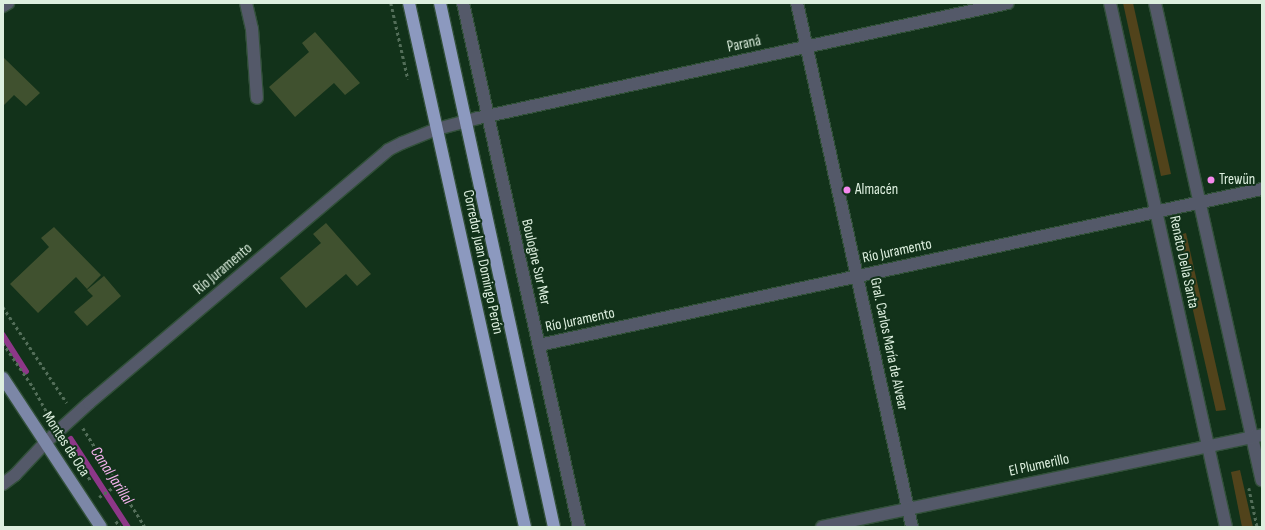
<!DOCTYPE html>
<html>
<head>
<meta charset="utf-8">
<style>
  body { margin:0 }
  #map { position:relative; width:1265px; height:530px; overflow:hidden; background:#12321a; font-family:"Sofia Sans Condensed",sans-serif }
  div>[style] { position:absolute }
  .green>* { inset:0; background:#51431b }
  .stream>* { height:5.5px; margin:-2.75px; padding:0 2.75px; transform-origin:2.75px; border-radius:2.75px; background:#8d3788 }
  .building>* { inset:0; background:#40512f }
  .path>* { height:2.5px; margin-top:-1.25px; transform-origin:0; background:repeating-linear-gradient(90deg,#536e59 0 3px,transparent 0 6px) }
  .roads { filter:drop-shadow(1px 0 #32503a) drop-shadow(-1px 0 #32503a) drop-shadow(0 1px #32503a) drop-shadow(0 -1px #32503a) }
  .minor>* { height:12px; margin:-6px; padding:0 6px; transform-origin:6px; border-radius:6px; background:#545969 }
  .major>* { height:12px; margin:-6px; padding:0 6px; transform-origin:6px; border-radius:6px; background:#7c87a7 }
  .highway>* { height:12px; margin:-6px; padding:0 6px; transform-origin:6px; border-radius:6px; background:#8c99bf }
  .dots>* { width:11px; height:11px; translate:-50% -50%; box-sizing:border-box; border:2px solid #12321a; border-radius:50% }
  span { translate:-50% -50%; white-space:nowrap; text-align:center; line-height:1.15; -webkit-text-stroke:4px #12321a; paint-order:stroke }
  .street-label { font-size:15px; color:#ddefdf }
  .poi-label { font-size:15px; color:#ddefdf }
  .left { translate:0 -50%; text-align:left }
  .water-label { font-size:16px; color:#f6b3ef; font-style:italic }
  .frame { position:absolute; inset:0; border:4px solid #ddefdf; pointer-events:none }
</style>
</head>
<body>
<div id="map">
  <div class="green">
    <i style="clip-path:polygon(1123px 3px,1133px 3px,1171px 174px,1161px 176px)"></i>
    <i style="clip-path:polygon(1186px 233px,1226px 410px,1216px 411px,1176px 236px)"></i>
    <i style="clip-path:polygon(1240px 470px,1253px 527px,1242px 527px,1231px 472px)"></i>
  </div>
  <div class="stream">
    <i style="left:3px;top:335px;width:43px;rotate:57.4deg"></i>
    <i style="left:71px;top:439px;width:105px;rotate:57.1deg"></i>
  </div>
  <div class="building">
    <i style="clip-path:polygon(315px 32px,360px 83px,345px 95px,334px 83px,295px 117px,269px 87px,309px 52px,302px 43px)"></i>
    <i style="clip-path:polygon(3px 57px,40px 93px,26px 106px,14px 95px,3px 106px)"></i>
    <i style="clip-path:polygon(326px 223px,371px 274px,357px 286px,346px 274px,306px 308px,280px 278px,321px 243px,313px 234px)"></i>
    <i style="clip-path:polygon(54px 227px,101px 275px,87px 289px,76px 277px,38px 313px,10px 284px,49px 247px,41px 238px)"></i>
    <i style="clip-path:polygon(104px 276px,121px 296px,87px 326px,74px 312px,93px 296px,87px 290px)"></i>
  </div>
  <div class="path">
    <i style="left:391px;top:3px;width:78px;rotate:77.4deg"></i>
    <i style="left:3px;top:307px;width:115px;rotate:56.3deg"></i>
    <i style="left:3px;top:343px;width:53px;rotate:55.7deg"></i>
    <i style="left:33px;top:387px;width:37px;rotate:61deg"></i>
    <i style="left:83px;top:428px;width:117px;rotate:57.9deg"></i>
    <i style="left:82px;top:467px;width:17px;rotate:57deg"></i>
    <i style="left:1249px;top:488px;width:40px;rotate:78deg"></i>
    <i style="left:99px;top:497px;width:23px;rotate:-34deg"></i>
    <i style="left:116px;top:521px;width:7px;rotate:56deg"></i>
  </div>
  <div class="roads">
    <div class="minor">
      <i style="left:246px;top:3px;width:27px;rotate:77deg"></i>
      <i style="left:252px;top:29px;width:69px;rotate:85.9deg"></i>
      <i style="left:463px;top:3px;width:537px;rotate:77.52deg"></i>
      <i style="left:797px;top:3px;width:536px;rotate:77.62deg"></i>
      <i style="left:1110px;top:3px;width:537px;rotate:77.52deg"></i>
      <i style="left:1155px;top:3px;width:489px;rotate:77.4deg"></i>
      <i style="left:3px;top:6px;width:6px;rotate:-31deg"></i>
      <i style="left:539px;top:345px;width:740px;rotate:-12.18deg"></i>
      <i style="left:3px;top:484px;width:15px;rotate:-37deg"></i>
      <i style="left:15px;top:475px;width:45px;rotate:-46.8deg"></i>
      <i style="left:46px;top:442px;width:58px;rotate:-42.2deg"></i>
      <i style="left:89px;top:403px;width:392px;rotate:-40.2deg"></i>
      <i style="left:388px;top:150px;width:16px;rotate:-27deg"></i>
      <i style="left:402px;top:143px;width:38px;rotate:-22deg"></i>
      <i style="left:437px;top:129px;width:42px;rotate:-15deg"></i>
      <i style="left:478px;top:118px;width:542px;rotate:-12.24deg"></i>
      <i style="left:822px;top:527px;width:450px;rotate:-11.8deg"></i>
    </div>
    <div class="major">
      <i style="left:3px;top:378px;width:178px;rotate:56.7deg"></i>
    </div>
    <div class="highway">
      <i style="left:409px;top:3px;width:537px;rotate:77.52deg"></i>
      <i style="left:440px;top:3px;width:536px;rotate:77.73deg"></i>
    </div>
  </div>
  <div class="dots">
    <i style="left:1211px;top:180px;background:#f689ee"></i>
    <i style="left:847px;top:190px;background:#f689ee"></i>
  </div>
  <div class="street-label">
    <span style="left:744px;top:44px;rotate:-12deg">Paraná</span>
    <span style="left:897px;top:251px;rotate:-12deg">Río Juramento</span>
    <span style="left:483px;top:262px;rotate:78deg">Corredor Juan Domingo Perón</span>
    <span style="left:536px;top:262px;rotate:77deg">Boulogne Sur Mer</span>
    <span style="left:1184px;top:262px;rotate:78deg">Renato Della Santa</span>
    <span style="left:223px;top:269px;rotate:-40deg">Río Juramento</span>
    <span style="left:580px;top:320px;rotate:-12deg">Río Juramento</span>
    <span style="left:889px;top:344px;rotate:78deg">Gral. Carlos María de Alvear</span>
    <span style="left:66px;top:444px;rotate:57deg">Montes de Oca</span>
    <span style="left:1039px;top:465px;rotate:-12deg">El Plumerillo</span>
  </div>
  <div class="poi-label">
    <span class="left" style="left:1219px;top:180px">Trewün</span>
    <span class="left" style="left:855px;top:190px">Almacén</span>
  </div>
  <div class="water-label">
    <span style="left:111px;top:476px;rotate:57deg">Canal Jarillal</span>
  </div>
  <div class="frame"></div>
</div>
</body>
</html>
